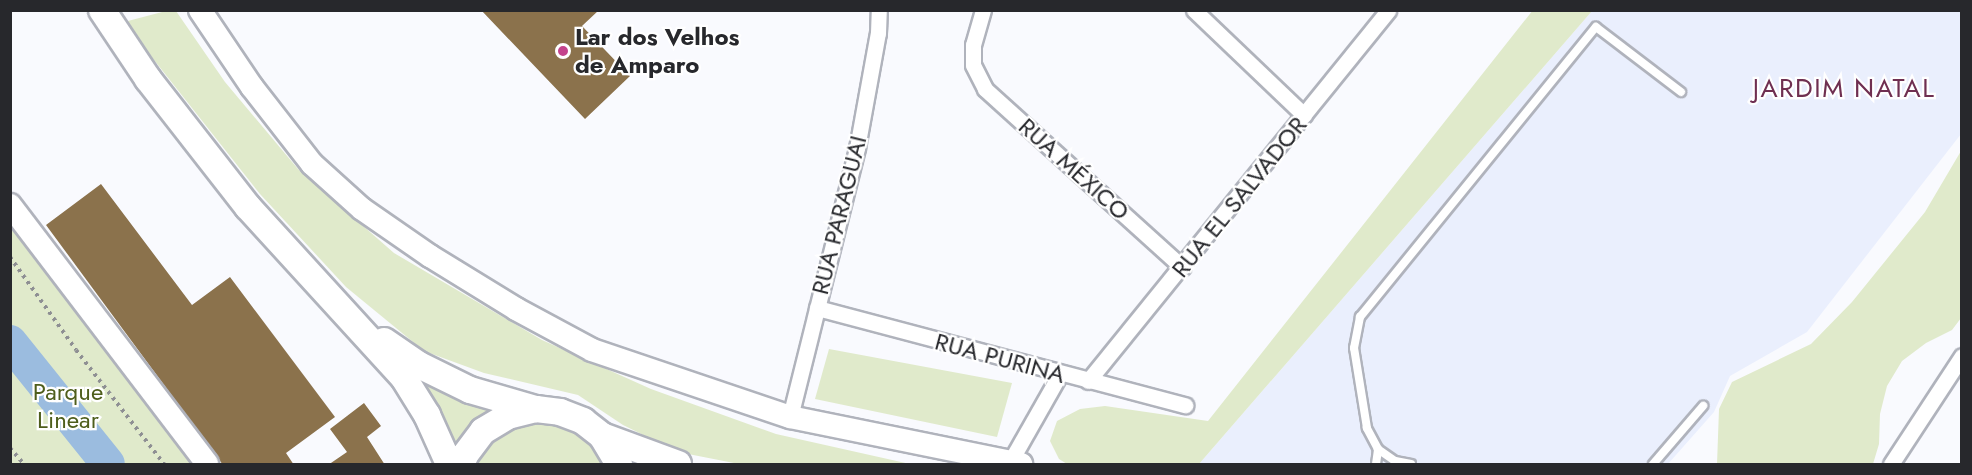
<!DOCTYPE html>
<html>
<head>
<meta charset="utf-8">
<style>
  body { margin:0 }
  #map { position:relative; width:1972px; height:475px; overflow:hidden; background:#f9fafe; font-family:Jost,sans-serif }
  div>[style] { position:absolute }
  .built>* { inset:0; background:#eaeffd }
  .green>* { inset:0; background:#e0eacb }
  .river>* { height:34px; margin:-17px; padding:0 17px; transform-origin:17px; border-radius:17px; background:#9bbcdf }
  .building>* { inset:0; background:#8b724c }
  .path>* { height:4px; margin-top:-2px; transform-origin:0; background:repeating-linear-gradient(90deg,#8e8f93 0 3px,transparent 0 7.5px) }
  .roads { filter:drop-shadow(2px 0 #b0b3bc) drop-shadow(-2px 0 #b0b3bc) drop-shadow(0 2px #b0b3bc) drop-shadow(0 -2px #b0b3bc) }
  .lane>* { height:8px; margin:-4px; padding:0 4px; transform-origin:4px; border-radius:4px; background:#fff }
  .street>* { height:15px; margin:-7.5px; padding:0 7.5px; transform-origin:7.5px; border-radius:7.5px; background:#fff }
  .secondary>* { height:22px; margin:-11px; padding:0 11px; transform-origin:11px; border-radius:11px; background:#fff }
  .primary>* { height:26px; margin:-13px; padding:0 13px; transform-origin:13px; border-radius:13px; background:#fff }
  .dots>* { width:16px; height:16px; translate:-50% -50%; box-sizing:border-box; border:3px solid #fff; border-radius:50% }
  span { translate:-50% -50%; white-space:nowrap; text-align:center; line-height:1.15; -webkit-text-stroke:4.5px #fff; paint-order:stroke }
  .poi-label { font-size:24px; color:#27282c; font-weight:700 }
  .left { translate:0 -50%; text-align:left }
  .street-label { font-size:24px; color:#27282c }
  .park-label { font-size:24px; color:#4e5e1c }
  .neighbourhood-label { font-size:26px; color:#6f2f51; letter-spacing:1.5px }
  .frame { position:absolute; inset:0; border:12px solid #27282c; pointer-events:none }
</style>
</head>
<body>
<div id="map">
  <div class="built">
    <i style="clip-path:polygon(1960px 10px,1961px 134px,1807px 332px,1730px 376px,1714px 412px,1668px 464px,1199px 464px,1592px 11px)"></i>
  </div>
  <div class="green">
    <i style="clip-path:polygon(1533px 10px,1592px 11px,1199px 464px,1067px 464px,1059px 459px,1050px 441px,1057px 421px,1080px 409px,1105px 406px,1208px 421px)"></i>
    <i style="clip-path:polygon(166px 11px,176px 11px,225px 82px,298px 169px,394px 253px,542px 340px,651px 389px,776px 434px,910px 464px,739px 464px,678px 452px,623px 425px,578px 395px,484px 373px,424px 351px,346px 287px,260px 194px,124px 22px)"></i>
    <i style="clip-path:polygon(1961px 151px,1961px 318px,1952px 330px,1926px 343px,1902px 361px,1887px 386px,1880px 414px,1879px 444px,1873px 464px,1717px 464px,1719px 409px,1732px 382px,1811px 344px,1852px 302px,1925px 212px)"></i>
    <i style="clip-path:polygon(11px 193px,217px 464px,11px 464px)"></i>
    <i style="clip-path:polygon(829px 349px,1012px 383px,997px 437px,815px 399px)"></i>
    <i style="clip-path:polygon(388px 351px,500px 407px,457px 456px)"></i>
    <i style="clip-path:polygon(531px 422px,559px 423px,582px 434px,600px 452px,606px 464px,476px 464px,488px 445px,508px 429px)"></i>
  </div>
  <div class="river">
    <i style="left:10px;top:342px;width:156px;rotate:51.2deg"></i>
  </div>
  <div class="building">
    <i style="clip-path:polygon(481px 10px,599px 10px,582px 26px,630px 76px,585px 119px)"></i>
    <i style="clip-path:polygon(101px 184px,192px 305px,230px 277px,335px 417px,286px 453px,294px 465px,223px 465px,46px 225px)"></i>
    <i style="clip-path:polygon(364px 403px,381px 426px,367px 437px,385px 465px,328px 465px,347px 452px,330px 429px)"></i>
  </div>
  <div class="path">
    <i style="left:10px;top:257px;width:114px;rotate:54.6deg"></i>
    <i style="left:76px;top:350px;width:144px;rotate:52.3deg"></i>
    <i style="left:10px;top:448px;width:21px;rotate:49deg"></i>
  </div>
  <div class="roads">
    <div class="lane">
      <i style="left:1376px;top:464px;width:15px;rotate:-82deg"></i>
      <i style="left:1411px;top:464px;width:16px;rotate:-169deg"></i>
      <i style="left:1395px;top:461px;width:21px;rotate:-145deg"></i>
      <i style="left:1378px;top:449px;width:24px;rotate:-118deg"></i>
      <i style="left:1367px;top:428px;width:81px;rotate:-99.2deg"></i>
      <i style="left:1354px;top:348px;width:32px;rotate:-79deg"></i>
      <i style="left:1360px;top:317px;width:374px;rotate:-50.9deg"></i>
      <i style="left:1596px;top:27px;width:107px;rotate:37.4deg"></i>
      <i style="left:1653px;top:464px;width:77px;rotate:-49.2deg"></i>
    </div>
    <div class="street">
      <i style="left:983px;top:10px;width:36px;rotate:106deg"></i>
      <i style="left:973px;top:45px;width:20px;rotate:90deg"></i>
      <i style="left:973px;top:65px;width:27px;rotate:63deg"></i>
      <i style="left:985px;top:89px;width:266px;rotate:42.1deg"></i>
      <i style="left:1194px;top:10px;width:152px;rotate:43.7deg"></i>
      <i style="left:817px;top:308px;width:381px;rotate:14.8deg"></i>
      <i style="left:1088px;top:381px;width:477px;rotate:-51deg"></i>
      <i style="left:790px;top:417px;width:277px;rotate:-76deg"></i>
      <i style="left:857px;top:148px;width:117px;rotate:-79.7deg"></i>
      <i style="left:878px;top:33px;width:23px;rotate:-88deg"></i>
      <i style="left:1010px;top:462px;width:101px;rotate:-60.4deg"></i>
      <i style="left:1891px;top:464px;width:129px;rotate:-56.7deg"></i>
    </div>
    <div class="secondary">
      <i style="left:200px;top:10px;width:93px;rotate:56deg"></i>
      <i style="left:252px;top:87px;width:98px;rotate:52.1deg"></i>
      <i style="left:312px;top:164px;width:67px;rotate:42deg"></i>
      <i style="left:362px;top:209px;width:83px;rotate:34.7deg"></i>
      <i style="left:430px;top:256px;width:101px;rotate:31.6deg"></i>
      <i style="left:516px;top:309px;width:86px;rotate:28.3deg"></i>
      <i style="left:592px;top:350px;width:209px;rotate:18.7deg"></i>
      <i style="left:790px;top:417px;width:236px;rotate:11.5deg"></i>
      <i style="left:10px;top:205px;width:325px;rotate:52.7deg"></i>
    </div>
    <div class="primary">
      <i style="left:102px;top:10px;width:83px;rotate:56.3deg"></i>
      <i style="left:148px;top:79px;width:162px;rotate:52deg"></i>
      <i style="left:248px;top:207px;width:231px;rotate:47.6deg"></i>
      <i style="left:404px;top:378px;width:44px;rotate:58.1deg"></i>
      <i style="left:427px;top:415px;width:54px;rotate:65.8deg"></i>
      <i style="left:384px;top:341px;width:42px;rotate:34.4deg"></i>
      <i style="left:419px;top:365px;width:57px;rotate:26.1deg"></i>
      <i style="left:470px;top:390px;width:69px;rotate:16.1deg"></i>
      <i style="left:602px;top:436px;width:81px;rotate:20.2deg"></i>
      <i style="left:462px;top:464px;width:9px;rotate:-72deg"></i>
      <i style="left:465px;top:455px;width:30px;rotate:-53deg"></i>
      <i style="left:483px;top:431px;width:29px;rotate:-31deg"></i>
      <i style="left:508px;top:416px;width:29px;rotate:-14deg"></i>
      <i style="left:536px;top:409px;width:24px;rotate:7deg"></i>
      <i style="left:560px;top:412px;width:25px;rotate:21deg"></i>
      <i style="left:583px;top:421px;width:24px;rotate:38deg"></i>
      <i style="left:602px;top:436px;width:33px;rotate:59deg"></i>
    </div>
  </div>
  <div class="dots">
    <i style="left:563px;top:51px;background:#c4438c"></i>
  </div>
  <div class="poi-label">
    <span class="left" style="left:575px;top:51px">Lar dos Velhos<br>de Amparo</span>
  </div>
  <div class="street-label">
    <span style="left:1074px;top:169px;rotate:42deg">RUA MÉXICO</span>
    <span style="left:1239px;top:197px;rotate:-51deg">RUA EL SALVADOR</span>
    <span style="left:839px;top:215px;rotate:-76deg">RUA PARAGUAI</span>
    <span style="left:1000px;top:358px;rotate:15deg">RUA PURINA</span>
  </div>
  <div class="park-label">
    <span style="left:68px;top:406px">Parque<br>Linear</span>
  </div>
  <div class="neighbourhood-label">
    <span style="left:1844px;top:89px">JARDIM NATAL</span>
  </div>
  <div class="frame"></div>
</div>
</body>
</html>
